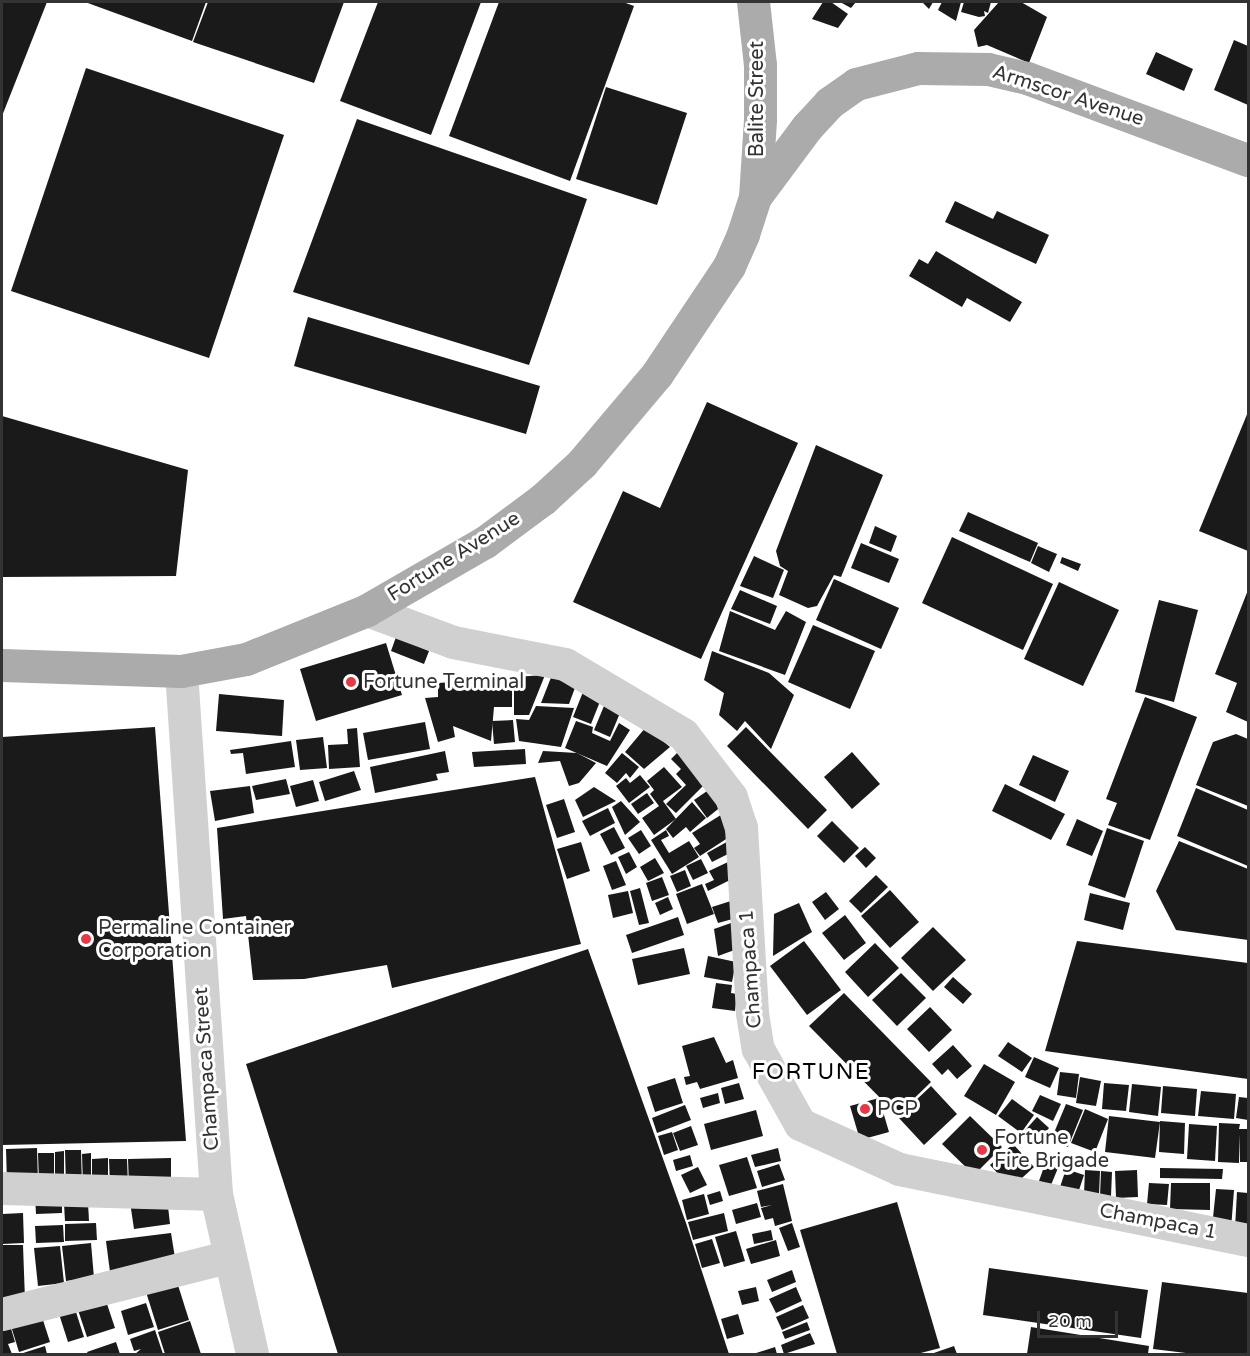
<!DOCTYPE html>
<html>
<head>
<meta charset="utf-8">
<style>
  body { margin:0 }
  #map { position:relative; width:1250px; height:1356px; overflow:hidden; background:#fff; font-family:"Varela Round",sans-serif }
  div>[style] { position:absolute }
  .building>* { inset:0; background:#1a1a1a }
  .minor>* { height:33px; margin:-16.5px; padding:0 16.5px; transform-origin:16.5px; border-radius:16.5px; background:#d0d0d0 }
  .major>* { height:33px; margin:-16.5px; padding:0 16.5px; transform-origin:16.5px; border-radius:16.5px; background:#ababab }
  .dots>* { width:16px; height:16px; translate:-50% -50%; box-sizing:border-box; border:3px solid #fff; border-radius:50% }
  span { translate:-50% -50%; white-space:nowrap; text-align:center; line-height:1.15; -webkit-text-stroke:6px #fff; paint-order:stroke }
  .street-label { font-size:20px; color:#333 }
  .poi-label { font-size:20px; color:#333 }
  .left { translate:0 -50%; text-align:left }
  .quarter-label { font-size:22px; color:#000; letter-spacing:1.5px }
  .frame { position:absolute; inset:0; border:3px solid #333; pointer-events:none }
  .scale { position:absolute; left:1037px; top:1311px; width:81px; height:27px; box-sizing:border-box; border:3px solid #333; border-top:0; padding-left:8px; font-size:18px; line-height:21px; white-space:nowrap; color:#333; -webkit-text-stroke:4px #fff; paint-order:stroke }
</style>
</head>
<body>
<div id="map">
  <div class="building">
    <i style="clip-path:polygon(2px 2px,47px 2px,2px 116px)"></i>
    <i style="clip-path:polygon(85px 2px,206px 2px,192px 41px)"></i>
    <i style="clip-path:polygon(208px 2px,344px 2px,314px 83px,193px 42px)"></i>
    <i style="clip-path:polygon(378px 2px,481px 2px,431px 135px,340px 101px)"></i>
    <i style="clip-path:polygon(499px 2px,623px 2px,634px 6px,570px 181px,449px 136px)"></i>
    <i style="clip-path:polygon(823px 2px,831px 2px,848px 14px,838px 28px,812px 19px)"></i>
    <i style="clip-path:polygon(840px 2px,856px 2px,851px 8px)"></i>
    <i style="clip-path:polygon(922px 2px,933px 2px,929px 9px)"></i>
    <i style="clip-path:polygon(942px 2px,961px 2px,956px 21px,938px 10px)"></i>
    <i style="clip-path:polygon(964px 2px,991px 2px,988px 13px,984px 11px,985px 16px,979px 17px,961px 12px)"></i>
    <i style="clip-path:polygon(999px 2px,1021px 2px,1047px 17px,1029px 63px,987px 45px,978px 47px,974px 30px)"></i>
    <i style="clip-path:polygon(1234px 40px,1248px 46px,1248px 105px,1214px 90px)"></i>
    <i style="clip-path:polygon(1156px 52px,1193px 69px,1184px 91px,1146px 74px)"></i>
    <i style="clip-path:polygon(86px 68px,284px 135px,209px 358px,11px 291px)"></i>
    <i style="clip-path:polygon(606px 87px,687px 113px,657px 205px,576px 179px)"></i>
    <i style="clip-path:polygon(357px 119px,587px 199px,529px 365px,293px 292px)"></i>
    <i style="clip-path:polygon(955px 201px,993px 219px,997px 211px,1049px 235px,1036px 264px,945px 222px)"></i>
    <i style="clip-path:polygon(936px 251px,1022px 302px,1010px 322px,967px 298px,962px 307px,909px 276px,919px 259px,928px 264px)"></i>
    <i style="clip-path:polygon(308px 317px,540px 386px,526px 434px,294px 366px)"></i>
    <i style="clip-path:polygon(707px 402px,798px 443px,701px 659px,573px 602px,623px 491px,660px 508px)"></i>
    <i style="clip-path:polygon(1248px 412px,1248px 551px,1199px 531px)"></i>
    <i style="clip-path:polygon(2px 416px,188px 470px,176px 576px,2px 577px)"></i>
    <i style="clip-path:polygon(816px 445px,883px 475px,841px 577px,834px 575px,817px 606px,808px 608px,779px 595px,788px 571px,780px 566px,776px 551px)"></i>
    <i style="clip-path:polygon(968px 512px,1038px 543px,1030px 562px,959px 531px)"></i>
    <i style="clip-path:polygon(875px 526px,897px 536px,891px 552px,869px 543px)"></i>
    <i style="clip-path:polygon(952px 537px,1053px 584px,1023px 650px,922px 603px)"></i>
    <i style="clip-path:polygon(861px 543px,899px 559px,889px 583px,851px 568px)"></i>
    <i style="clip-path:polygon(1038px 546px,1057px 554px,1049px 572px,1031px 563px)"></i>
    <i style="clip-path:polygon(754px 556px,784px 570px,773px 598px,740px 586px)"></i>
    <i style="clip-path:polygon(1062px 557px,1081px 564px,1078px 571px,1060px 563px)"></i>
    <i style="clip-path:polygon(834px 579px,899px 608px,881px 649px,816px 620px)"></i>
    <i style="clip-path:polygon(1059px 582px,1119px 610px,1083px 686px,1024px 659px)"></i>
    <i style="clip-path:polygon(740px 590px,777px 606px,770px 624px,731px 609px)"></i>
    <i style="clip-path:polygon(1248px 590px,1248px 722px,1226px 712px,1237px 683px,1215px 674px)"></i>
    <i style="clip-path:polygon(1159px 600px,1198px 610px,1174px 702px,1135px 692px)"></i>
    <i style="clip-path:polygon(730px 611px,775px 630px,786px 611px,806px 622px,785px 675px,719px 651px)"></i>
    <i style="clip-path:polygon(813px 625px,875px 651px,850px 709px,788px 682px)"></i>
    <i style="clip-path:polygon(396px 637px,429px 651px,424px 664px,391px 651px)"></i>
    <i style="clip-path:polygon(386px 643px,402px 695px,316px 721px,300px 669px)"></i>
    <i style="clip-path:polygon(712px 651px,769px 673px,794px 695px,771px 749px,745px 721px,737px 731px,719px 715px,724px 693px,704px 680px)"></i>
    <i style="clip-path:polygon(545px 675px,529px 715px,514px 715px,514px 677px)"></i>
    <i style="clip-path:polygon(552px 675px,576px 685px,569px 704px,541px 703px)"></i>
    <i style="clip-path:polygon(512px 678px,512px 707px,494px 707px,491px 741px,453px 726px,455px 737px,438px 742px,425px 698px,438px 697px,438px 683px)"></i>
    <i style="clip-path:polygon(583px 692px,601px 699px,591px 724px,573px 717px)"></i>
    <i style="clip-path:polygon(219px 694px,284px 700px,282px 736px,216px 731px)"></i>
    <i style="clip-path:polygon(1145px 697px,1197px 717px,1150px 840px,1108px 825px,1117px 803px,1106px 799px)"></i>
    <i style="clip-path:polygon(536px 706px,574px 708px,561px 747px,519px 741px,516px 719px,529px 720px)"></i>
    <i style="clip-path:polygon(604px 706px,620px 713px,610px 737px,594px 730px)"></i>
    <i style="clip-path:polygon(513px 720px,515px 742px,494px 744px,492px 721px)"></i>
    <i style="clip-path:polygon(576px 721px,593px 727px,592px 733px,610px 741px,619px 723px,630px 730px,607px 766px,565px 748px)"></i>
    <i style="clip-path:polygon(425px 722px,430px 749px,368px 760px,363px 733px)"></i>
    <i style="clip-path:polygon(155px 727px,186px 1141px,2px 1145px,2px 737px)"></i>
    <i style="clip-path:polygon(646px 727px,670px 747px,644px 769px,625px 752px)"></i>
    <i style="clip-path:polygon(746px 727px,827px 810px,808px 829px,727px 746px)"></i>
    <i style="clip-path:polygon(357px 728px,360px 767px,329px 769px,328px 745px,348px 744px,347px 729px)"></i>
    <i style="clip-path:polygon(1236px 734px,1248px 739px,1248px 806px,1196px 785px,1213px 742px)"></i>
    <i style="clip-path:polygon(323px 737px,327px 768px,300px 770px,296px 740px)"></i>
    <i style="clip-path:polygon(291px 741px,295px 767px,246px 774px,243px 753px,231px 754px,230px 750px)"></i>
    <i style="clip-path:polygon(525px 749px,526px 764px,474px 767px,472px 752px)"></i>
    <i style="clip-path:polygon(445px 751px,449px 772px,436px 774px,438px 780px,375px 793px,370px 767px)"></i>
    <i style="clip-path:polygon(543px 751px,577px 753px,596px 763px,579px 783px,569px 786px,560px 761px,538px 763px)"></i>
    <i style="clip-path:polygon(852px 752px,880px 784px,852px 809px,824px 777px)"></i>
    <i style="clip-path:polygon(622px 753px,639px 767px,630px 778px,626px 773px,617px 783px,605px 773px)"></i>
    <i style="clip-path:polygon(677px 753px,707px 782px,676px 813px,666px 804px,686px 785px,676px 774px,681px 769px,671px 759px)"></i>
    <i style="clip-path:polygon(1033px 755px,1069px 771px,1055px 802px,1019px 785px)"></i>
    <i style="clip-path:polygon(664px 767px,682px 787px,663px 801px,676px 819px,654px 835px,642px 818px,659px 806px,650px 794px,654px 790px,647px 781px)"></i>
    <i style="clip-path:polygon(354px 771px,361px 790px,325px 801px,319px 782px)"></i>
    <i style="clip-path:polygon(640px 775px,650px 787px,629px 803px,616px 786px,626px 778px,630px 783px)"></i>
    <i style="clip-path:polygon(535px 777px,581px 944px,392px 988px,387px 965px,304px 979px,253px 980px,246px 916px,223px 919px,217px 828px)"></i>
    <i style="clip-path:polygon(286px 779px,290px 794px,256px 800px,252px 786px)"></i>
    <i style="clip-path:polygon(313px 780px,319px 801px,296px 807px,290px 786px)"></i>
    <i style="clip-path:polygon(1005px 784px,1065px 814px,1051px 840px,992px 811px)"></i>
    <i style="clip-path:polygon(250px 786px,254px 813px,215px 821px,210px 791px)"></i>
    <i style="clip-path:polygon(594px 787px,616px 801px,583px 817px,575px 800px)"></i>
    <i style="clip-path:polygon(1196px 788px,1248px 810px,1248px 866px,1177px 836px)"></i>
    <i style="clip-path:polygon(710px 789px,723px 805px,707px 818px,694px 800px)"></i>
    <i style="clip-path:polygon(647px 793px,654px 803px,638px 814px,631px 804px)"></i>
    <i style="clip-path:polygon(564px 799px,575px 832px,557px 838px,546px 805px)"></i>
    <i style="clip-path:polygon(621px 801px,640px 822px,625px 835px,612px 807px)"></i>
    <i style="clip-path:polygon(692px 802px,706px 818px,690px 832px,686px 827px,673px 838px,666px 829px)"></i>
    <i style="clip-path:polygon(608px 808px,615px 823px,590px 836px,582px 821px)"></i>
    <i style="clip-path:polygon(724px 813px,737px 832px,700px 856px,694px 848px,700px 844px,692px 833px)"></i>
    <i style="clip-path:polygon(1077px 819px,1103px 831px,1092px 856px,1066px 845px)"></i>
    <i style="clip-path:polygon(832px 821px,859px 848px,844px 863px,817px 836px)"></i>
    <i style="clip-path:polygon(614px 827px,625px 848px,611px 855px,600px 834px)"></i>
    <i style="clip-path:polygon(1107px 828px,1144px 841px,1125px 898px,1088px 885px)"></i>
    <i style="clip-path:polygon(641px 830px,651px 846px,639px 854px,628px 838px)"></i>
    <i style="clip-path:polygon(666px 830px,669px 836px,661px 840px,669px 853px,689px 841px,699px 857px,672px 874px,651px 840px)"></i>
    <i style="clip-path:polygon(732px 839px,738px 849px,712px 862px,707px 853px)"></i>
    <i style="clip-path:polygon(1179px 841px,1248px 869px,1248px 940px,1176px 930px,1156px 891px)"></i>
    <i style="clip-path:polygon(581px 842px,590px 871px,567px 879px,557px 849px)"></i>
    <i style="clip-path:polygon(865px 847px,876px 858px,866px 868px,855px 856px)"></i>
    <i style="clip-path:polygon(629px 852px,637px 867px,626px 874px,618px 857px)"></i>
    <i style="clip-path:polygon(655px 858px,664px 873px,648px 881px,640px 867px)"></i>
    <i style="clip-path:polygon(701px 859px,708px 873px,693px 880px,686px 866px)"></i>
    <i style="clip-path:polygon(616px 861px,626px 885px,612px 890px,603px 866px)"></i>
    <i style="clip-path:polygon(728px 862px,736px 877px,708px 891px,705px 884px,714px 880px,709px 871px)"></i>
    <i style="clip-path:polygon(685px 870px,691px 886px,677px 892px,670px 876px)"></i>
    <i style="clip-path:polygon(876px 875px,888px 887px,861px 913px,849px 901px)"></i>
    <i style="clip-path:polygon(662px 877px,669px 895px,652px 901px,646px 883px)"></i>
    <i style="clip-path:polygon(702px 884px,714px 914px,687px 924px,676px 894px)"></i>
    <i style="clip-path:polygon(640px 888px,649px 923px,639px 925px,630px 891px)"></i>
    <i style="clip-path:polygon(890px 890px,919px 922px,890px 948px,861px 916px)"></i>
    <i style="clip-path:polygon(628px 891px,633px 913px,613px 918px,608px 895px)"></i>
    <i style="clip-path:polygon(826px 892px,839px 909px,825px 920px,812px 902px)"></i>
    <i style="clip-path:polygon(1090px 893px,1130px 903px,1123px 930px,1084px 920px)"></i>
    <i style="clip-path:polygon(668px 897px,673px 909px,660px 915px,655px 903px)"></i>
    <i style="clip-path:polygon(734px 900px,740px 917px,718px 923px,712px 907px)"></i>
    <i style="clip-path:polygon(799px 903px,812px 932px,773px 956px,774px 914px)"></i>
    <i style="clip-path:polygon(845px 915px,866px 943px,844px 960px,822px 933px)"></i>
    <i style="clip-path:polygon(678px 917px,684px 935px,632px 953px,626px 935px)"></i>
    <i style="clip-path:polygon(731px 923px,740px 948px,718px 956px,714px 929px)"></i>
    <i style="clip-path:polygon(933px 927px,966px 960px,933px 991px,901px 958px)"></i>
    <i style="clip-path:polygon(804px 941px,841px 990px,807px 1015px,770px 966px)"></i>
    <i style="clip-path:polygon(1077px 941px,1248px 963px,1248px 1079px,1045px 1051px)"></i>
    <i style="clip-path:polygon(875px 943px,899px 968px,868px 997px,845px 972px)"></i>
    <i style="clip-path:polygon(684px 948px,690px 974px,638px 985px,632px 959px)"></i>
    <i style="clip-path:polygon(588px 949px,686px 1223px,729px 1354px,338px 1354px,246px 1064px)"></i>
    <i style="clip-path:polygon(708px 956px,736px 962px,732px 982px,704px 977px)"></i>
    <i style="clip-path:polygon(901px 973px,926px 998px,897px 1026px,872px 1000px)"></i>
    <i style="clip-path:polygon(953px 977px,972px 994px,963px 1004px,944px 987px)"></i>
    <i style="clip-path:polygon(716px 983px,732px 985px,731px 993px,737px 994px,735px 1011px,712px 1008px)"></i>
    <i style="clip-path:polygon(844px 993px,931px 1082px,897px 1115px,809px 1026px)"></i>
    <i style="clip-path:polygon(930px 1007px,952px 1030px,929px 1052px,907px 1029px)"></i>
    <i style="clip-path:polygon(714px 1037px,726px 1063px,733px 1060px,738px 1078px,700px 1089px,697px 1082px,686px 1085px,684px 1077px,690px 1076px,682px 1046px)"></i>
    <i style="clip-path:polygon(1008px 1042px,1032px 1058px,1022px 1072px,998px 1056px)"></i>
    <i style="clip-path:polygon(953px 1045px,972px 1066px,957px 1079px,948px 1069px,942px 1075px,932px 1064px)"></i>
    <i style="clip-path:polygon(1034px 1057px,1059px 1068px,1050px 1088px,1025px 1077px)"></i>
    <i style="clip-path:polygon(984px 1064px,1015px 1082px,996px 1115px,964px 1096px)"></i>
    <i style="clip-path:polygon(1060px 1072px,1079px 1074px,1076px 1098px,1057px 1095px)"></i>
    <i style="clip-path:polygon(1080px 1077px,1101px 1081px,1096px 1106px,1076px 1103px)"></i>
    <i style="clip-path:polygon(675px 1078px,683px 1103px,655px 1112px,647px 1087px)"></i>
    <i style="clip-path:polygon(739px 1083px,744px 1099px,725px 1104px,721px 1088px)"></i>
    <i style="clip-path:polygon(1104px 1083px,1129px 1085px,1126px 1111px,1102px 1109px)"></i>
    <i style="clip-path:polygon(1132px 1084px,1161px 1087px,1158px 1116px,1129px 1112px)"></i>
    <i style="clip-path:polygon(931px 1086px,957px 1114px,924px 1145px,898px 1117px)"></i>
    <i style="clip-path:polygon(1163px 1086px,1197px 1089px,1195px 1116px,1161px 1113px)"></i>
    <i style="clip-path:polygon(1201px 1091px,1236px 1094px,1234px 1119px,1198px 1116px)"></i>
    <i style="clip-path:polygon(718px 1093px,720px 1103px,703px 1108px,700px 1098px)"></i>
    <i style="clip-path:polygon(1040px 1095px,1061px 1104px,1053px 1121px,1032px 1111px)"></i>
    <i style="clip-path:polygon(1239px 1097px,1248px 1098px,1248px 1120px,1236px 1118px)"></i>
    <i style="clip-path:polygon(879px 1098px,889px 1132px,860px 1140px,850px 1106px)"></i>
    <i style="clip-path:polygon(1012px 1099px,1034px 1115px,1021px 1133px,998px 1116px)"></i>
    <i style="clip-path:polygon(1066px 1104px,1083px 1110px,1068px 1147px,1051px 1140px)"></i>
    <i style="clip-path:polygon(685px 1105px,691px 1120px,657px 1133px,652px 1118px)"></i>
    <i style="clip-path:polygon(1085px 1109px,1108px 1119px,1095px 1152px,1071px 1143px)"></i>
    <i style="clip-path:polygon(756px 1110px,763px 1136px,711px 1150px,704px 1124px)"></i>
    <i style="clip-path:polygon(970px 1116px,1002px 1147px,974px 1175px,942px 1144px)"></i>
    <i style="clip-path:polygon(1109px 1116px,1160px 1122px,1155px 1158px,1105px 1152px)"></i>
    <i style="clip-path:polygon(1037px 1117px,1049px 1128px,1034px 1146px,1021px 1135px)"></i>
    <i style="clip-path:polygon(1160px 1121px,1185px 1123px,1184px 1154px,1159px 1152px)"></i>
    <i style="clip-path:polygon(1219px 1123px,1240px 1124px,1239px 1129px,1248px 1129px,1248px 1162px,1240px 1162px,1239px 1134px,1239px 1163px,1218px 1162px)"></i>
    <i style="clip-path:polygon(1189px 1124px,1217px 1126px,1215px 1161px,1187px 1159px)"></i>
    <i style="clip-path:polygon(691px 1126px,698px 1145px,680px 1151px,673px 1133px)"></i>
    <i style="clip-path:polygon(672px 1132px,678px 1150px,664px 1155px,658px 1136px)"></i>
    <i style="clip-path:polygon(1013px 1144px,1034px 1167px,1011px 1188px,990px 1165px)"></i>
    <i style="clip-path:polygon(37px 1148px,38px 1182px,7px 1183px,6px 1149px)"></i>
    <i style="clip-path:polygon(778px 1148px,781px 1161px,755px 1167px,751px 1155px)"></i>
    <i style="clip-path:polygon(65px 1150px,81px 1150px,82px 1187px,66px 1187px)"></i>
    <i style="clip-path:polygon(64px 1151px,64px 1181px,55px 1181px,55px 1152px)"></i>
    <i style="clip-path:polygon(38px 1153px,54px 1153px,54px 1183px,39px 1183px)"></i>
    <i style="clip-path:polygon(91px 1153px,91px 1186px,83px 1187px,82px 1154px)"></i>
    <i style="clip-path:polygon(690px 1155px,693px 1166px,676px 1171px,673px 1160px)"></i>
    <i style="clip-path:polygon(747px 1157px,757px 1188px,729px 1196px,719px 1165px)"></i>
    <i style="clip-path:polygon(108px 1158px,108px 1187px,92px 1188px,92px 1159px)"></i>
    <i style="clip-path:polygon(171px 1158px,171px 1185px,129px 1186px,128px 1159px)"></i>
    <i style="clip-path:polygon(109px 1159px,127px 1159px,128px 1186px,110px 1186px)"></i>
    <i style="clip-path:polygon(779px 1164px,785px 1180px,762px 1187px,757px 1171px)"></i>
    <i style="clip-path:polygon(1045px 1164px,1058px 1168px,1051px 1185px,1039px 1181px)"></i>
    <i style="clip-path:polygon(698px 1167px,707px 1185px,690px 1193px,681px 1175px)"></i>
    <i style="clip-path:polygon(1160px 1168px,1223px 1169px,1222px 1179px,1160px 1178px)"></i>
    <i style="clip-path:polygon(1066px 1169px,1084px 1175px,1076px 1199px,1058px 1193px)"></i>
    <i style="clip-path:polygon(1085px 1170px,1100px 1171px,1099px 1195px,1084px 1194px)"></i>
    <i style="clip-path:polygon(1137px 1170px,1138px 1197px,1116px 1198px,1115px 1171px)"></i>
    <i style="clip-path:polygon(1101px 1171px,1112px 1172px,1111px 1196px,1100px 1196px)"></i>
    <i style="clip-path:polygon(1149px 1183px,1169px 1184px,1167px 1205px,1147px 1204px)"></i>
    <i style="clip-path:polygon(1171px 1183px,1210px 1183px,1210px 1210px,1170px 1209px)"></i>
    <i style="clip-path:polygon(783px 1184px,792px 1221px,775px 1226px,773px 1218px,765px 1220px,761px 1208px,772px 1205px,761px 1207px,757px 1191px)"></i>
    <i style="clip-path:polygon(1216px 1189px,1234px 1190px,1231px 1229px,1212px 1227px)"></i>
    <i style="clip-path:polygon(720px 1191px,723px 1201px,710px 1205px,707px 1195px)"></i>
    <i style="clip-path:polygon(1237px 1192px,1248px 1193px,1248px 1229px,1235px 1228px)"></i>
    <i style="clip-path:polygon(704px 1194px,709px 1214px,687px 1220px,682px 1200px)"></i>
    <i style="clip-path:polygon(62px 1195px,62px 1213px,36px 1214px,35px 1196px)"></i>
    <i style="clip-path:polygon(167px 1198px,170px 1224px,134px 1229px,130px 1202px)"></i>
    <i style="clip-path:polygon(897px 1202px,940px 1348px,917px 1354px,837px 1354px,800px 1230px)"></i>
    <i style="clip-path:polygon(88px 1203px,89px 1221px,65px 1221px,64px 1204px)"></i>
    <i style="clip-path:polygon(757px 1203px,761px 1217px,736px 1224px,732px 1210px)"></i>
    <i style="clip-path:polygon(23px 1213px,24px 1243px,2px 1244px,2px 1214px)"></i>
    <i style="clip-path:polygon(724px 1213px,728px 1231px,693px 1240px,688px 1222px)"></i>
    <i style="clip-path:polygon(96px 1223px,97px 1240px,65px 1241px,65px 1224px)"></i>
    <i style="clip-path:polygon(792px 1223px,800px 1247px,788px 1251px,779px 1228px)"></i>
    <i style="clip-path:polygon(63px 1225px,64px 1242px,36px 1243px,35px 1226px)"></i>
    <i style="clip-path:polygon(771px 1230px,773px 1240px,754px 1244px,752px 1234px)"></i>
    <i style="clip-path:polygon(736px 1231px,745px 1261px,724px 1267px,715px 1237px)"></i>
    <i style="clip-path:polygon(171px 1233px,176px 1264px,110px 1272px,106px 1241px)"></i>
    <i style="clip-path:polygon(712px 1239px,720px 1263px,702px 1268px,695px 1244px)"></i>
    <i style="clip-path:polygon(776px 1240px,780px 1256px,751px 1264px,746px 1249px)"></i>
    <i style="clip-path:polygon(91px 1243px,94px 1278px,66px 1281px,62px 1246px)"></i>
    <i style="clip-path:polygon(2px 1245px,23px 1245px,25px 1300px,2px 1301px)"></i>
    <i style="clip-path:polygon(60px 1246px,64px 1283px,38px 1286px,34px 1248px)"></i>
    <i style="clip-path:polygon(989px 1268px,1148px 1290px,1141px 1338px,983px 1315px)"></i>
    <i style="clip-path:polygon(792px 1270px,796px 1282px,772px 1292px,767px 1280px)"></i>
    <i style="clip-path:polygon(177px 1282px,189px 1320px,158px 1330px,146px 1292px)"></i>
    <i style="clip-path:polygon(1162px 1282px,1248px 1293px,1248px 1354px,1194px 1354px,1153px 1349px)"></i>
    <i style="clip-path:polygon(756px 1287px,759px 1301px,742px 1305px,738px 1291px)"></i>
    <i style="clip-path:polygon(796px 1287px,802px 1301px,776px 1313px,769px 1299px)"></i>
    <i style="clip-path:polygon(106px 1301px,115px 1328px,87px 1337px,78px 1310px)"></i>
    <i style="clip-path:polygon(146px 1303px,154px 1327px,128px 1335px,121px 1311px)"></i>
    <i style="clip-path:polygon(803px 1305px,809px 1318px,782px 1330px,776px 1317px)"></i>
    <i style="clip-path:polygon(75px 1309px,84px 1337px,68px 1342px,59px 1314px)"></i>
    <i style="clip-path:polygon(738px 1314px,744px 1334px,727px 1339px,721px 1319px)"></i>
    <i style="clip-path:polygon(42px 1317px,50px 1342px,19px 1352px,11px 1326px)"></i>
    <i style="clip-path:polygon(190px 1321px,201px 1354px,165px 1354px,158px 1332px)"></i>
    <i style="clip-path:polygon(807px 1322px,810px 1330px,785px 1339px,782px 1332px)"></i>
    <i style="clip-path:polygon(10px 1325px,15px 1342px,8px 1344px,12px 1354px,2px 1354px,2px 1328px)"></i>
    <i style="clip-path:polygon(1031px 1327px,1149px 1346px,1148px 1354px,1027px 1354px)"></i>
    <i style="clip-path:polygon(155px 1330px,163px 1354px,135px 1354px,141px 1349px,134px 1351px,130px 1339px)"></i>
    <i style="clip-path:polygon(810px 1333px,815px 1344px,784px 1354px,781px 1345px)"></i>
    <i style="clip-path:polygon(116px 1342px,120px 1354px,88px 1354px,87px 1352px)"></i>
    <i style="clip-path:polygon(45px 1346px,47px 1354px,20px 1354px)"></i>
    <i style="clip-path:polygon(954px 1346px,957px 1354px,931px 1354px)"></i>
    <i style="clip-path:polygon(775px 1347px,777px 1354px,753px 1354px)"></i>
  </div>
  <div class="minor">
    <i style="left:367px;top:610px;width:92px;rotate:20.4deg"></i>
    <i style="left:453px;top:642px;width:114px;rotate:11.1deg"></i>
    <i style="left:565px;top:664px;width:137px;rotate:30.7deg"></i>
    <i style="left:683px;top:734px;width:79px;rotate:52.7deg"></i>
    <i style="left:731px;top:797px;width:32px;rotate:72deg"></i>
    <i style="left:741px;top:827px;width:186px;rotate:86.6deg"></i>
    <i style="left:752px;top:1013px;width:36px;rotate:81deg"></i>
    <i style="left:758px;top:1049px;width:86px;rotate:60.8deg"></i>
    <i style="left:800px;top:1124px;width:109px;rotate:24.4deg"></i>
    <i style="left:899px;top:1169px;width:356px;rotate:11.5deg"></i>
    <i style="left:181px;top:671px;width:524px;rotate:86.17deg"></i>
    <i style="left:216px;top:1194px;width:164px;rotate:77.3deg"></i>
    <i style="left:2px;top:1188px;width:214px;rotate:1.6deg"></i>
    <i style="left:2px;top:1314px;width:233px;rotate:-14.2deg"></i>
  </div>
  <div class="major">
    <i style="left:755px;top:197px;width:87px;rotate:-53.4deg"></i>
    <i style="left:807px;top:127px;width:33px;rotate:-47deg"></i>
    <i style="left:829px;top:103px;width:33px;rotate:-35deg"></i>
    <i style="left:856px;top:84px;width:64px;rotate:-14.5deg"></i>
    <i style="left:918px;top:68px;width:70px;rotate:0.8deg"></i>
    <i style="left:988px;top:69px;width:40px;rotate:13deg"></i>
    <i style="left:1027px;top:78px;width:236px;rotate:20.4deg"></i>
    <i style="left:2px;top:665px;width:179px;rotate:1.9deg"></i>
    <i style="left:181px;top:671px;width:66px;rotate:-10.5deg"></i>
    <i style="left:246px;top:659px;width:131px;rotate:-22deg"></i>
    <i style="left:367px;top:610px;width:136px;rotate:-30deg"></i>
    <i style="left:485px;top:542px;width:72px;rotate:-36.6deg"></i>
    <i style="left:543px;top:499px;width:53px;rotate:-42.7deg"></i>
    <i style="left:582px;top:463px;width:116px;rotate:-49.9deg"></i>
    <i style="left:657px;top:374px;width:130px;rotate:-56.3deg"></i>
    <i style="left:729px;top:266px;width:35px;rotate:-66deg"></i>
    <i style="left:743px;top:234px;width:39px;rotate:-72deg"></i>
    <i style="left:755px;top:197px;width:78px;rotate:-86.3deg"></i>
    <i style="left:760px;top:119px;width:54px;rotate:-90deg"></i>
    <i style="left:760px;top:65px;width:63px;rotate:-96.3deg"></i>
  </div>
  <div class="dots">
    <i style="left:351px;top:682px;background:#e63946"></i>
    <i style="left:86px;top:939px;background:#e63946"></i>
    <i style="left:865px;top:1109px;background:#e63946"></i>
    <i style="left:982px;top:1150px;background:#e63946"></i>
  </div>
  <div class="street-label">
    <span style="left:1068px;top:96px;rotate:18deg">Armscor Avenue</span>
    <span style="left:757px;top:99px;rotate:-90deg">Balite Street</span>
    <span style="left:454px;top:557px;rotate:-32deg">Fortune Avenue</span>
    <span style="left:751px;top:969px;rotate:-94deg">Champaca 1</span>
    <span style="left:207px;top:1069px;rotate:-94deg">Champaca Street</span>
    <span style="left:1158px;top:1222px;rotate:11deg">Champaca 1</span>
  </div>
  <div class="poi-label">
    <span class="left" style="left:363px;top:682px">Fortune Terminal</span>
    <span class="left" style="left:98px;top:940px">Permaline Container<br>Corporation</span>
    <span class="left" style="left:877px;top:1109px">PCP</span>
    <span class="left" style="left:994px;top:1150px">Fortune<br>Fire Brigade</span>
  </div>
  <div class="quarter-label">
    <span style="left:811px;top:1073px">FORTUNE</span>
  </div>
  <div class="frame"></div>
  <div class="scale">20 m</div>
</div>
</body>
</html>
